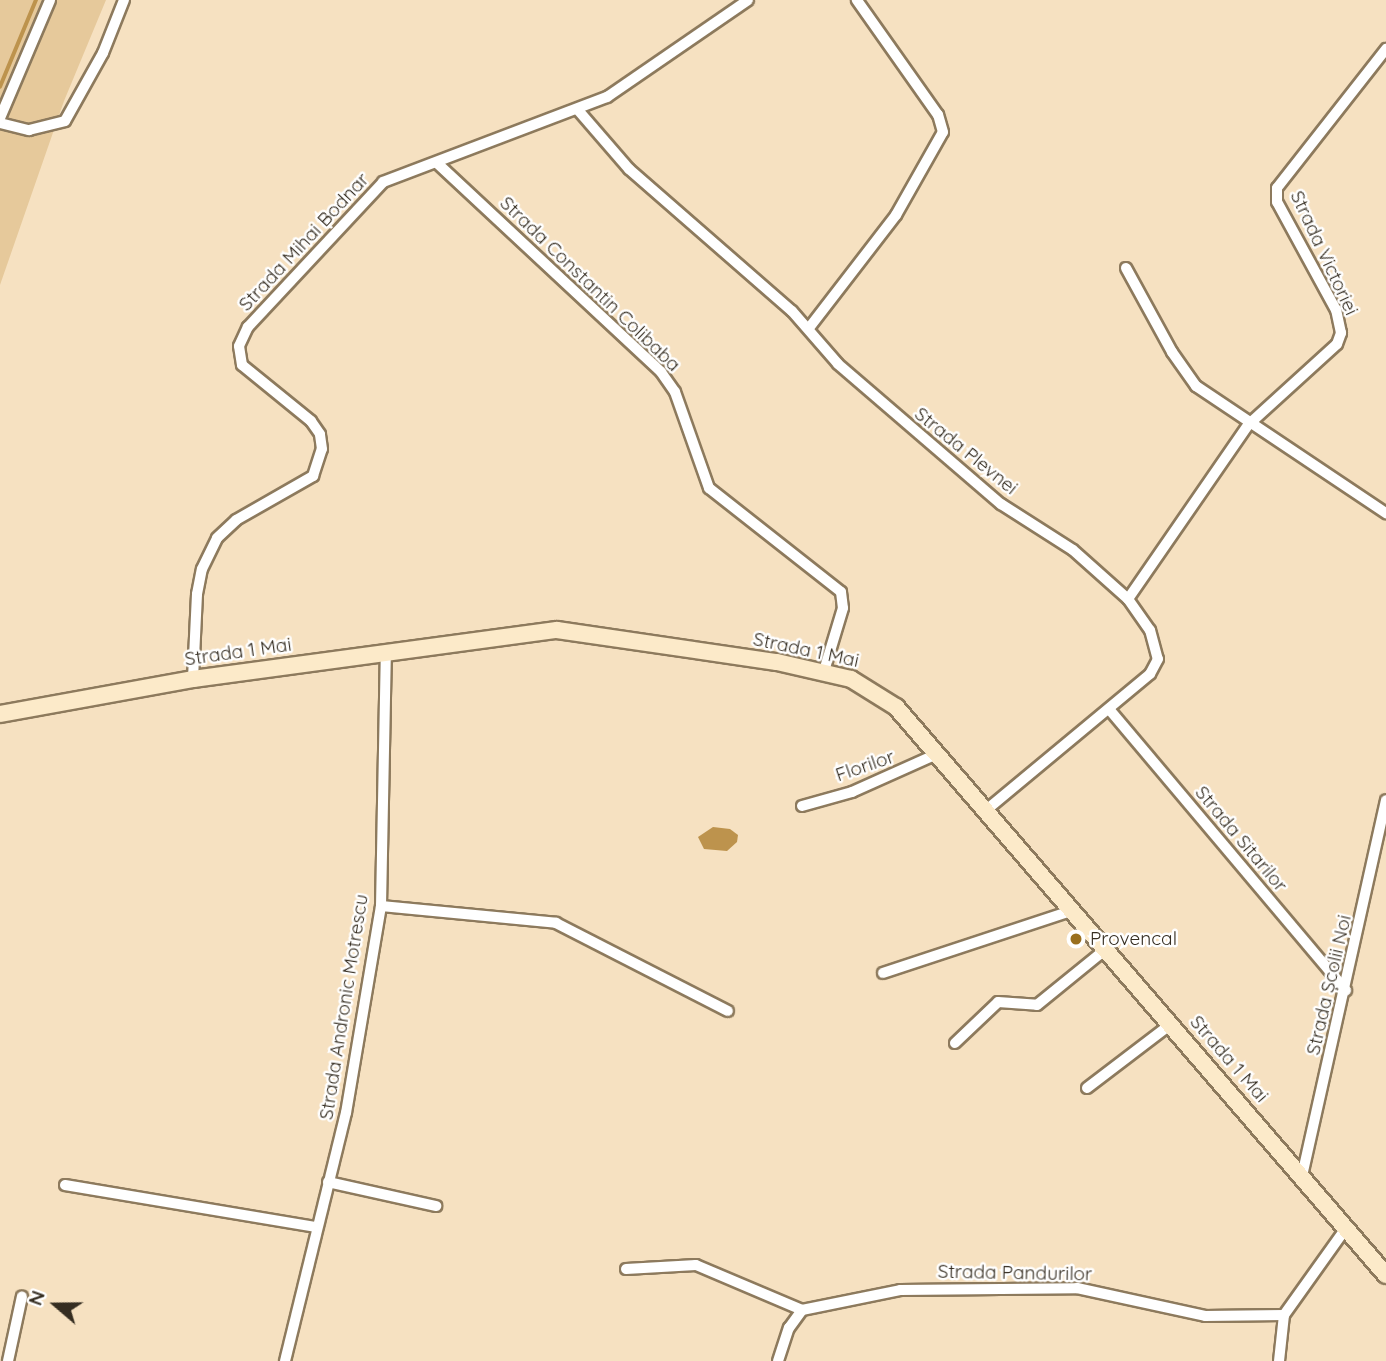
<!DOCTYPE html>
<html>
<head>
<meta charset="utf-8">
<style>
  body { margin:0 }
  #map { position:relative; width:1386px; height:1361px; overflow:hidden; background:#f6e1c1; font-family:Quicksand,sans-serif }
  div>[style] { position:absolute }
  .green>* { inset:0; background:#e6c99b }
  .water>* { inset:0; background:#bd934d }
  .stream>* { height:3.5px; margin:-1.75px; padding:0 1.75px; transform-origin:1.75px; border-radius:1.75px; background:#bd934d }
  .roads { filter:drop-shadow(2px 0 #8d7a5d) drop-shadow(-2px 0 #8d7a5d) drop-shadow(0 2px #8d7a5d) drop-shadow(0 -2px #8d7a5d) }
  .minor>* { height:10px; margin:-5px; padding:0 5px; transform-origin:5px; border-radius:5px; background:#fff }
  .secondary>* { height:16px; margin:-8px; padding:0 8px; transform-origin:8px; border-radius:8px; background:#fceac9 }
  .dots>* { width:19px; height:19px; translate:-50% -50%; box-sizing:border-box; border:4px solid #fff; border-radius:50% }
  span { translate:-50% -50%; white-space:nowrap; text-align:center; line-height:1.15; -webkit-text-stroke:5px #fff; paint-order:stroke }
  .street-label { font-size:19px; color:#352d21 }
  .poi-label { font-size:19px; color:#352d21 }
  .left { translate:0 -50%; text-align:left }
  .north { position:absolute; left:21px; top:1270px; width:70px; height:70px; -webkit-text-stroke:5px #fff; paint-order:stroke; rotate:290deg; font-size:19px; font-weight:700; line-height:28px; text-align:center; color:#352d21 }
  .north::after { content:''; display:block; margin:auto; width:24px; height:32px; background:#352d21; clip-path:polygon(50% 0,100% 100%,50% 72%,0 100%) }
</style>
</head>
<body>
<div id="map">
  <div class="green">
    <i style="clip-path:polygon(0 0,106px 0,64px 101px,0 285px)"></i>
  </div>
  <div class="water">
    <i style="clip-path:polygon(713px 827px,730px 829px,738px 835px,737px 842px,727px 851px,704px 849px,698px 837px)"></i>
  </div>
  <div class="stream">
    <i style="left:0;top:87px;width:94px;rotate:-67.5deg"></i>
  </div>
  <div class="roads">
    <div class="minor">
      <i style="left:578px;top:110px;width:78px;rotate:49.2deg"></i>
      <i style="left:629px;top:169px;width:216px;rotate:41.1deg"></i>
      <i style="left:792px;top:311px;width:70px;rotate:49deg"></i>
      <i style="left:838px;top:364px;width:215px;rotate:40.7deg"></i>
      <i style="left:1001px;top:504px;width:85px;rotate:32.6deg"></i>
      <i style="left:1073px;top:550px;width:74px;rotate:41.7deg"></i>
      <i style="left:1128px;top:599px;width:38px;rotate:55deg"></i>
      <i style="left:1150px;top:630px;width:30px;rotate:75deg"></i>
      <i style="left:1158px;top:659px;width:17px;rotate:118deg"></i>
      <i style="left:1150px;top:674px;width:213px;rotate:140.3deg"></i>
      <i style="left:0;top:118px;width:128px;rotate:-67deg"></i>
      <i style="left:0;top:123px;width:30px;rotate:14deg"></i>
      <i style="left:29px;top:130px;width:37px;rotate:-14deg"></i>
      <i style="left:65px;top:121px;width:78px;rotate:-60.8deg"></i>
      <i style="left:103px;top:53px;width:57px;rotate:-68.4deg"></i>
      <i style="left:437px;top:163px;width:306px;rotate:43deg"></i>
      <i style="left:661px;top:372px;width:24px;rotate:55deg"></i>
      <i style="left:675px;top:392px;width:102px;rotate:70.5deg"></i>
      <i style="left:709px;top:488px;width:168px;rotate:38.2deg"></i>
      <i style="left:841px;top:592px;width:16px;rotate:83deg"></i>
      <i style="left:843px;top:608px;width:66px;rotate:106.8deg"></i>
      <i style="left:1126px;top:268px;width:96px;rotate:61.3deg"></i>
      <i style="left:1172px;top:352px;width:42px;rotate:54.8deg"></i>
      <i style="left:1196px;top:386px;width:229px;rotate:33.8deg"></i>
      <i style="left:809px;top:328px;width:143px;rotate:-52.4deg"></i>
      <i style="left:896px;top:215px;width:95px;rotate:-60.5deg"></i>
      <i style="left:943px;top:132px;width:18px;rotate:-106deg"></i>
      <i style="left:938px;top:115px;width:141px;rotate:-125.2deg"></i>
      <i style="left:1128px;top:599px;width:211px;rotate:-55.4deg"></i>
      <i style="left:1248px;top:425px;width:120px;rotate:-42.3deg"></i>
      <i style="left:1337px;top:344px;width:12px;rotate:-70deg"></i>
      <i style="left:1341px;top:333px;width:24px;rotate:-102deg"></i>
      <i style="left:1336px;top:310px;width:123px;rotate:-118.6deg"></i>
      <i style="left:1277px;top:202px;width:14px;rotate:-90deg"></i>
      <i style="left:1277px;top:188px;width:177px;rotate:-51.9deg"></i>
      <i style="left:193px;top:679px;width:85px;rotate:-87.3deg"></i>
      <i style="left:197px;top:594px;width:25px;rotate:-79deg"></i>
      <i style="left:202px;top:569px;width:34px;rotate:-64deg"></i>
      <i style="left:217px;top:538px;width:26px;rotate:-43deg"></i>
      <i style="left:236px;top:520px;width:89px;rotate:-29.7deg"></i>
      <i style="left:313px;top:476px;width:28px;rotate:-72deg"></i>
      <i style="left:322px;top:449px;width:15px;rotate:-98deg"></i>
      <i style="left:320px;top:434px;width:16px;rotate:-125deg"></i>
      <i style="left:311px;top:421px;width:89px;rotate:-140.9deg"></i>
      <i style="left:242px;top:365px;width:19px;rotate:-99deg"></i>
      <i style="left:239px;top:346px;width:21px;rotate:-65deg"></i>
      <i style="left:248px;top:327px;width:198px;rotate:-47deg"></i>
      <i style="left:383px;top:182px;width:240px;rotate:-20.8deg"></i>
      <i style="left:607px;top:97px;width:171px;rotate:-34.5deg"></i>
      <i style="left:1109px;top:709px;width:368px;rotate:49.9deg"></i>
      <i style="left:802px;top:806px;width:52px;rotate:-15.6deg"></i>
      <i style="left:852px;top:792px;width:93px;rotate:-24.1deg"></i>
      <i style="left:381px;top:906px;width:176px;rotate:5.5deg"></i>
      <i style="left:556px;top:923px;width:193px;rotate:27.1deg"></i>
      <i style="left:883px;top:973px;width:200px;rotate:-18.3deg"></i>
      <i style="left:955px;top:1043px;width:59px;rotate:-43.6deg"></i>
      <i style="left:998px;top:1002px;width:39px;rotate:4deg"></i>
      <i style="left:1037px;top:1005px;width:89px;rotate:-39.1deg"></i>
      <i style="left:1087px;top:1088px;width:106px;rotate:-37.3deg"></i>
      <i style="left:1302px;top:1176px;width:385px;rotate:-77.4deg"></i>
      <i style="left:328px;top:1182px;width:111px;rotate:12.5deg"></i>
      <i style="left:65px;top:1185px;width:255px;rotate:9.5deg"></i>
      <i style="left:626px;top:1269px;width:70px;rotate:-3.3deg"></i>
      <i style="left:696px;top:1265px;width:115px;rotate:23deg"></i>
      <i style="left:8px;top:1361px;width:66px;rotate:-77.8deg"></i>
      <i style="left:285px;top:1361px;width:255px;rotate:-76.2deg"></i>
      <i style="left:346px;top:1113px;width:210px;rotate:-80.4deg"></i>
      <i style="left:381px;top:906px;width:254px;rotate:-88.9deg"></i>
      <i style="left:778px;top:1361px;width:35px;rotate:-72deg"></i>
      <i style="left:789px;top:1328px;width:22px;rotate:-54deg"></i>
      <i style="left:802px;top:1310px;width:100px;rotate:-11.5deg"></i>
      <i style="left:900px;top:1290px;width:177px;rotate:-0.6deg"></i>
      <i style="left:1077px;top:1288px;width:131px;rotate:12.3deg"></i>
      <i style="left:1205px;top:1316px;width:79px;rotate:-0.7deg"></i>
      <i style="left:1279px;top:1361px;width:46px;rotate:-83.8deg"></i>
      <i style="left:1284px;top:1315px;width:107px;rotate:-54.5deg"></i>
    </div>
    <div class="secondary">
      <i style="left:0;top:714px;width:196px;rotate:-10.3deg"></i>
      <i style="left:193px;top:679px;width:367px;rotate:-7.7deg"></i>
      <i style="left:557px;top:630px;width:222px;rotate:8.3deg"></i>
      <i style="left:777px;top:662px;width:76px;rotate:12.9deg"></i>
      <i style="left:851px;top:679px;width:53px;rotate:31.9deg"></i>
      <i style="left:896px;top:707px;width:750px;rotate:49.22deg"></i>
    </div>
  </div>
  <div class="dots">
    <i style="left:1076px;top:939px;background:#9a6f1d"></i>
  </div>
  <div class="street-label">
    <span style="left:304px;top:242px;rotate:-47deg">Strada Mihai Bodnar</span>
    <span style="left:1324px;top:253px;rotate:65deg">Strada Victoriei</span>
    <span style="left:590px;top:284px;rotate:44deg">Strada Constantin Colibaba</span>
    <span style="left:966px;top:451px;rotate:39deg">Strada Plevnei</span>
    <span style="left:806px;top:650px;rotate:12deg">Strada 1 Mai</span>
    <span style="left:238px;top:652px;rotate:-8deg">Strada 1 Mai</span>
    <span style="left:865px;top:766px;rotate:-19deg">Florilor</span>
    <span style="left:1241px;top:839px;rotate:50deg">Strada Sitarilor</span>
    <span style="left:1329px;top:985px;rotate:-77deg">Strada Școlii Noi</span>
    <span style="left:344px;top:1007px;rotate:-81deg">Strada Andronic Motrescu</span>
    <span style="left:1229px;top:1059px;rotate:49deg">Strada 1 Mai</span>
    <span style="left:1015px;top:1273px;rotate:1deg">Strada Pandurilor</span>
  </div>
  <div class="poi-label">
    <span class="left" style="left:1090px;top:939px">Provencal</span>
  </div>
  <div class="north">N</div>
</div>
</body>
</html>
